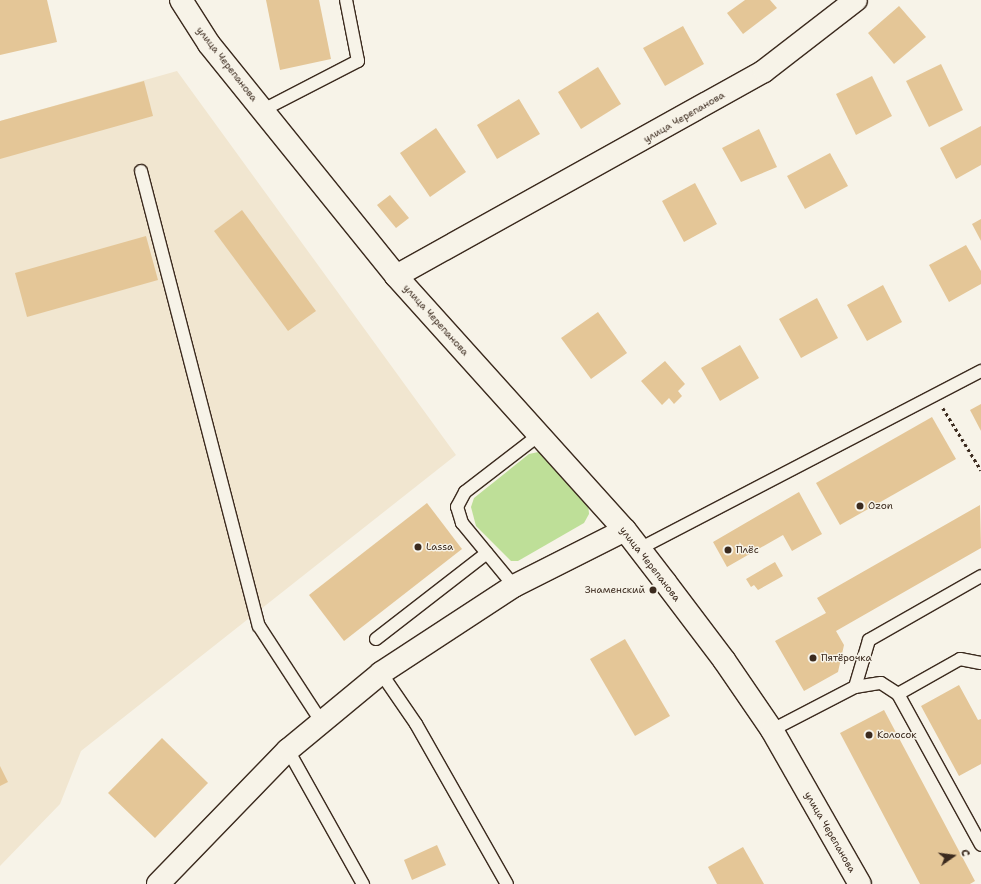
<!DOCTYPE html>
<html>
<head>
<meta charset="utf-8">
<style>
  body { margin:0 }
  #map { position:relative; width:981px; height:884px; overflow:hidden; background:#f7f3e8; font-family:"Shantell Sans",sans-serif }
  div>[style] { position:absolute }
  .built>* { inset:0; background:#f1e6d0 }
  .green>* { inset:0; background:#bedf98 }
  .building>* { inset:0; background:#e4c697 }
  .path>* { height:2.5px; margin-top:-1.25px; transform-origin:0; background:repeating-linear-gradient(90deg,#3b2a1e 0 3px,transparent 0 6px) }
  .roads { filter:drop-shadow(1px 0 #3b2a1e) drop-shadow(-1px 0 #3b2a1e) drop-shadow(0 1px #3b2a1e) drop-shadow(0 -1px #3b2a1e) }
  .service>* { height:12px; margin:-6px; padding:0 6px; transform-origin:6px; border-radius:6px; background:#f7f3e8 }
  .minor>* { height:22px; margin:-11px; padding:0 11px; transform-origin:11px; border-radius:11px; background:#f7f3e8 }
  .tertiary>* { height:22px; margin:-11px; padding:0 11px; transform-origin:11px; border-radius:11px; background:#f7f3e8 }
  .secondary>* { height:22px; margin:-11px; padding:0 11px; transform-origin:11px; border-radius:11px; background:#f7f3e8 }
  .dots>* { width:11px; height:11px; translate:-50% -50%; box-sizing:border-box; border:2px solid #f7f3e8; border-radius:50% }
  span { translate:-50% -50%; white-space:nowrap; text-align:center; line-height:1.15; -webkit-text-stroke:3px #f7f3e8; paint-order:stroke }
  .street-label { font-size:10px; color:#3b2a1e }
  .poi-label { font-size:10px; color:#3b2a1e }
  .left { translate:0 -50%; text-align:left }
  .right { translate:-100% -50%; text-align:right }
  .north { position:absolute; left:933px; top:836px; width:40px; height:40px; -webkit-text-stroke:3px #f7f3e8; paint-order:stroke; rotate:76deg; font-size:11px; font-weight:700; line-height:16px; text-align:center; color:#3b2a1e }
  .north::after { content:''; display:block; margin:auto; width:14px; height:18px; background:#3b2a1e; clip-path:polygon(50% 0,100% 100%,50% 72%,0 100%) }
</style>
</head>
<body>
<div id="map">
  <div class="built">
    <i style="clip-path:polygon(177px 71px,456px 455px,81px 751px,60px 804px,0 866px,0 121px)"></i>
  </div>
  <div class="green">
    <i style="clip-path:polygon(543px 451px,588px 503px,589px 514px,584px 523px,518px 561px,511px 561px,476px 526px,471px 507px,474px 498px,529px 454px)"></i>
  </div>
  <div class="building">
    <i style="clip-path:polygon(0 0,47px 0,57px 42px,0 55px)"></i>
    <i style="clip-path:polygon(266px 0,319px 0,331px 59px,280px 70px)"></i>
    <i style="clip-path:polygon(745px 0,770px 0,777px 8px,743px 34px,727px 13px)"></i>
    <i style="clip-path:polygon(899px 6px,926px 37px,894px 64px,868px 33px)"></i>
    <i style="clip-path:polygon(683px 26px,704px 64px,665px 86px,643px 48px)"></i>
    <i style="clip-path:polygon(941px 64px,963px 110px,929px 127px,906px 81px)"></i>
    <i style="clip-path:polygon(598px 67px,621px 104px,581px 129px,558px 92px)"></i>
    <i style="clip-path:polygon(872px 76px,892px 116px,856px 135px,836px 94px)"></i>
    <i style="clip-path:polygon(144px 81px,153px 116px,0 159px,0 121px)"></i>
    <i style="clip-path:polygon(519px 99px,540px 134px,497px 159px,477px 125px)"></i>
    <i style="clip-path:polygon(981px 126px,981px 165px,956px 179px,940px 148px)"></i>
    <i style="clip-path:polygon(436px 128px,466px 172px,430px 197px,400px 153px)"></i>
    <i style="clip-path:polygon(759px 129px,777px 167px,741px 182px,722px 148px)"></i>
    <i style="clip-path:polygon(830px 153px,848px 186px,805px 209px,787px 176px)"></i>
    <i style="clip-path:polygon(695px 183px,717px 224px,684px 242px,662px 201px)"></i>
    <i style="clip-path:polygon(390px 195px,409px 218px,396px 228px,377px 205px)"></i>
    <i style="clip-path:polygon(242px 210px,316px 311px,288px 331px,214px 231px)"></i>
    <i style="clip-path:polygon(981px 219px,981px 241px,972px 224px)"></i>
    <i style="clip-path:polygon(146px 236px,158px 280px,27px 317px,15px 273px)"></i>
    <i style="clip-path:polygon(966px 245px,981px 271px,981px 284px,949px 302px,929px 265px)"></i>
    <i style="clip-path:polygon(883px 285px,902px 322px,867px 341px,847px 305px)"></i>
    <i style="clip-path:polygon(817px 298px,838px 338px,801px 358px,779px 319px)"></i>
    <i style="clip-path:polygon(598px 312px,627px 353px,591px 379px,561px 338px)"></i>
    <i style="clip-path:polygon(740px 345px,759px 378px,720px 401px,701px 368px)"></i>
    <i style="clip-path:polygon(665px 361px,685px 384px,678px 391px,682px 396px,674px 404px,669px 398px,662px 405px,641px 381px)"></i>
    <i style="clip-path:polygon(981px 404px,981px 431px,970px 410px)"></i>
    <i style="clip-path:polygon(932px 417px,956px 459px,840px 525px,816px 483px)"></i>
    <i style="clip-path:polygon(799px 492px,822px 534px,792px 551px,783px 535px,727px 567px,713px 542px)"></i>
    <i style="clip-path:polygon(427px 503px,462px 549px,344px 641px,309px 595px)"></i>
    <i style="clip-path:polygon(980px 505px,981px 548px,836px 631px,844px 645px,838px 672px,804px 691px,775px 641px,826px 613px,817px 598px)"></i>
    <i style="clip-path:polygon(775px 562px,783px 576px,758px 590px,754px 585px,751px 587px,746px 579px)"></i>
    <i style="clip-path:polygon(625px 639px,670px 716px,635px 736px,590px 659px)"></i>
    <i style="clip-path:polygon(959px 685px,978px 720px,981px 719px,981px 764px,959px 776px,921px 706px)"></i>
    <i style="clip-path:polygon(884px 710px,975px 881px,970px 884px,920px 884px,840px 733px)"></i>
    <i style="clip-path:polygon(162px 738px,208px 783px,155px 838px,108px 793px)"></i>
    <i style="clip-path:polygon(0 766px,8px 782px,0 786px)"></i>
    <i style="clip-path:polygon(437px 845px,446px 865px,412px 880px,404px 860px)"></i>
    <i style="clip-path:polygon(743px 847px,764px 884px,717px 884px,708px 867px)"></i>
  </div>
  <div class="path">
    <i style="left:943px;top:408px;width:73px;rotate:58.5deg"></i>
  </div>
  <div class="roads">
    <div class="service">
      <i style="left:263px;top:110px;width:107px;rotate:-27.3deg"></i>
      <i style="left:358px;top:61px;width:62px;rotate:-101.1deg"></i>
      <i style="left:141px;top:171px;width:470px;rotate:75.5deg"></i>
      <i style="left:259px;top:626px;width:113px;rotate:56.9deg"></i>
      <i style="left:639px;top:549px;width:386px;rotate:-27.5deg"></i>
      <i style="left:514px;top:586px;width:82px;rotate:-129.5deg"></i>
      <i style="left:462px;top:523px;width:17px;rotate:-107deg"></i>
      <i style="left:457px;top:507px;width:17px;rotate:-62deg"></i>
      <i style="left:465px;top:492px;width:93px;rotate:-37.6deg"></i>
      <i style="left:376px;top:639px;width:140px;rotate:-37.8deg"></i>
      <i style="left:381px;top:673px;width:62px;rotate:55.5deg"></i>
      <i style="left:416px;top:724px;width:184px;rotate:60.4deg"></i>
      <i style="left:855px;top:687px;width:26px;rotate:-9deg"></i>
      <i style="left:881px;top:683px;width:20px;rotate:33deg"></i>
      <i style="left:898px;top:694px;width:172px;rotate:61.2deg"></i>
      <i style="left:898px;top:694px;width:71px;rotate:-29.4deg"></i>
      <i style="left:960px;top:659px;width:21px;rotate:11deg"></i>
      <i style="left:772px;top:730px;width:93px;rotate:-27.4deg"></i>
      <i style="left:855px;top:687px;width:49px;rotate:-73.4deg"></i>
      <i style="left:869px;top:640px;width:129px;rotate:-29.7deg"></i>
      <i style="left:288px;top:750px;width:154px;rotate:60.8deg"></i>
    </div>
    <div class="minor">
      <i style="left:396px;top:276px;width:421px;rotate:-29.1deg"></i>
      <i style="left:764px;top:71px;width:116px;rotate:-37.7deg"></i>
    </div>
    <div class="tertiary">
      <i style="left:158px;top:884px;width:187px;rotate:-45.9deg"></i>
      <i style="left:288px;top:750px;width:121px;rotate:-39.6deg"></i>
      <i style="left:381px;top:673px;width:159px;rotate:-33.2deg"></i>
      <i style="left:514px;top:586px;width:124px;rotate:-26.8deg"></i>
    </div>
    <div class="secondary">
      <i style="left:181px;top:0;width:52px;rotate:57.5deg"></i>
      <i style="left:209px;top:44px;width:298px;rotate:51.1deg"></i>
      <i style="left:396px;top:276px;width:342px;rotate:48deg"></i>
      <i style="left:625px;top:530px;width:66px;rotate:52.4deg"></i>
      <i style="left:665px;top:582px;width:98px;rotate:52.9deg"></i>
      <i style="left:724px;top:660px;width:85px;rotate:55.6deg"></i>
      <i style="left:772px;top:730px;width:177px;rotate:60.3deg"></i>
    </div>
  </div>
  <div class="dots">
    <i style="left:860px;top:506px;background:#3b2a1e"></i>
    <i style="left:418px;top:547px;background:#3b2a1e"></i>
    <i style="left:728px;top:550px;background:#3b2a1e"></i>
    <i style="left:653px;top:590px;background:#3b2a1e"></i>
    <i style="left:813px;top:658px;background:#3b2a1e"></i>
    <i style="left:869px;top:735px;background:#3b2a1e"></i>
  </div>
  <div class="street-label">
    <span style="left:227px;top:64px;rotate:52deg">улица Черепанова</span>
    <span style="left:684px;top:117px;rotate:-30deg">улица Черепанова</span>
    <span style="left:436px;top:320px;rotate:48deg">улица Черепанова</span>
    <span style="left:650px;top:564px;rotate:52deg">улица Черепанова</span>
    <span style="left:830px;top:832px;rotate:60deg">улица Черепанова</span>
  </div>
  <div class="poi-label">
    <span class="left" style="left:868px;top:506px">Ozon</span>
    <span class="left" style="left:426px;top:547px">Lassa</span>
    <span class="left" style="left:736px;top:550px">Плёс</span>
    <span class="right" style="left:645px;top:590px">Знаменский</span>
    <span class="left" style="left:821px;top:658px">Пятёрочка</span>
    <span class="left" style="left:877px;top:735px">Колосок</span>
  </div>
  <div class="north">С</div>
</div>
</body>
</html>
